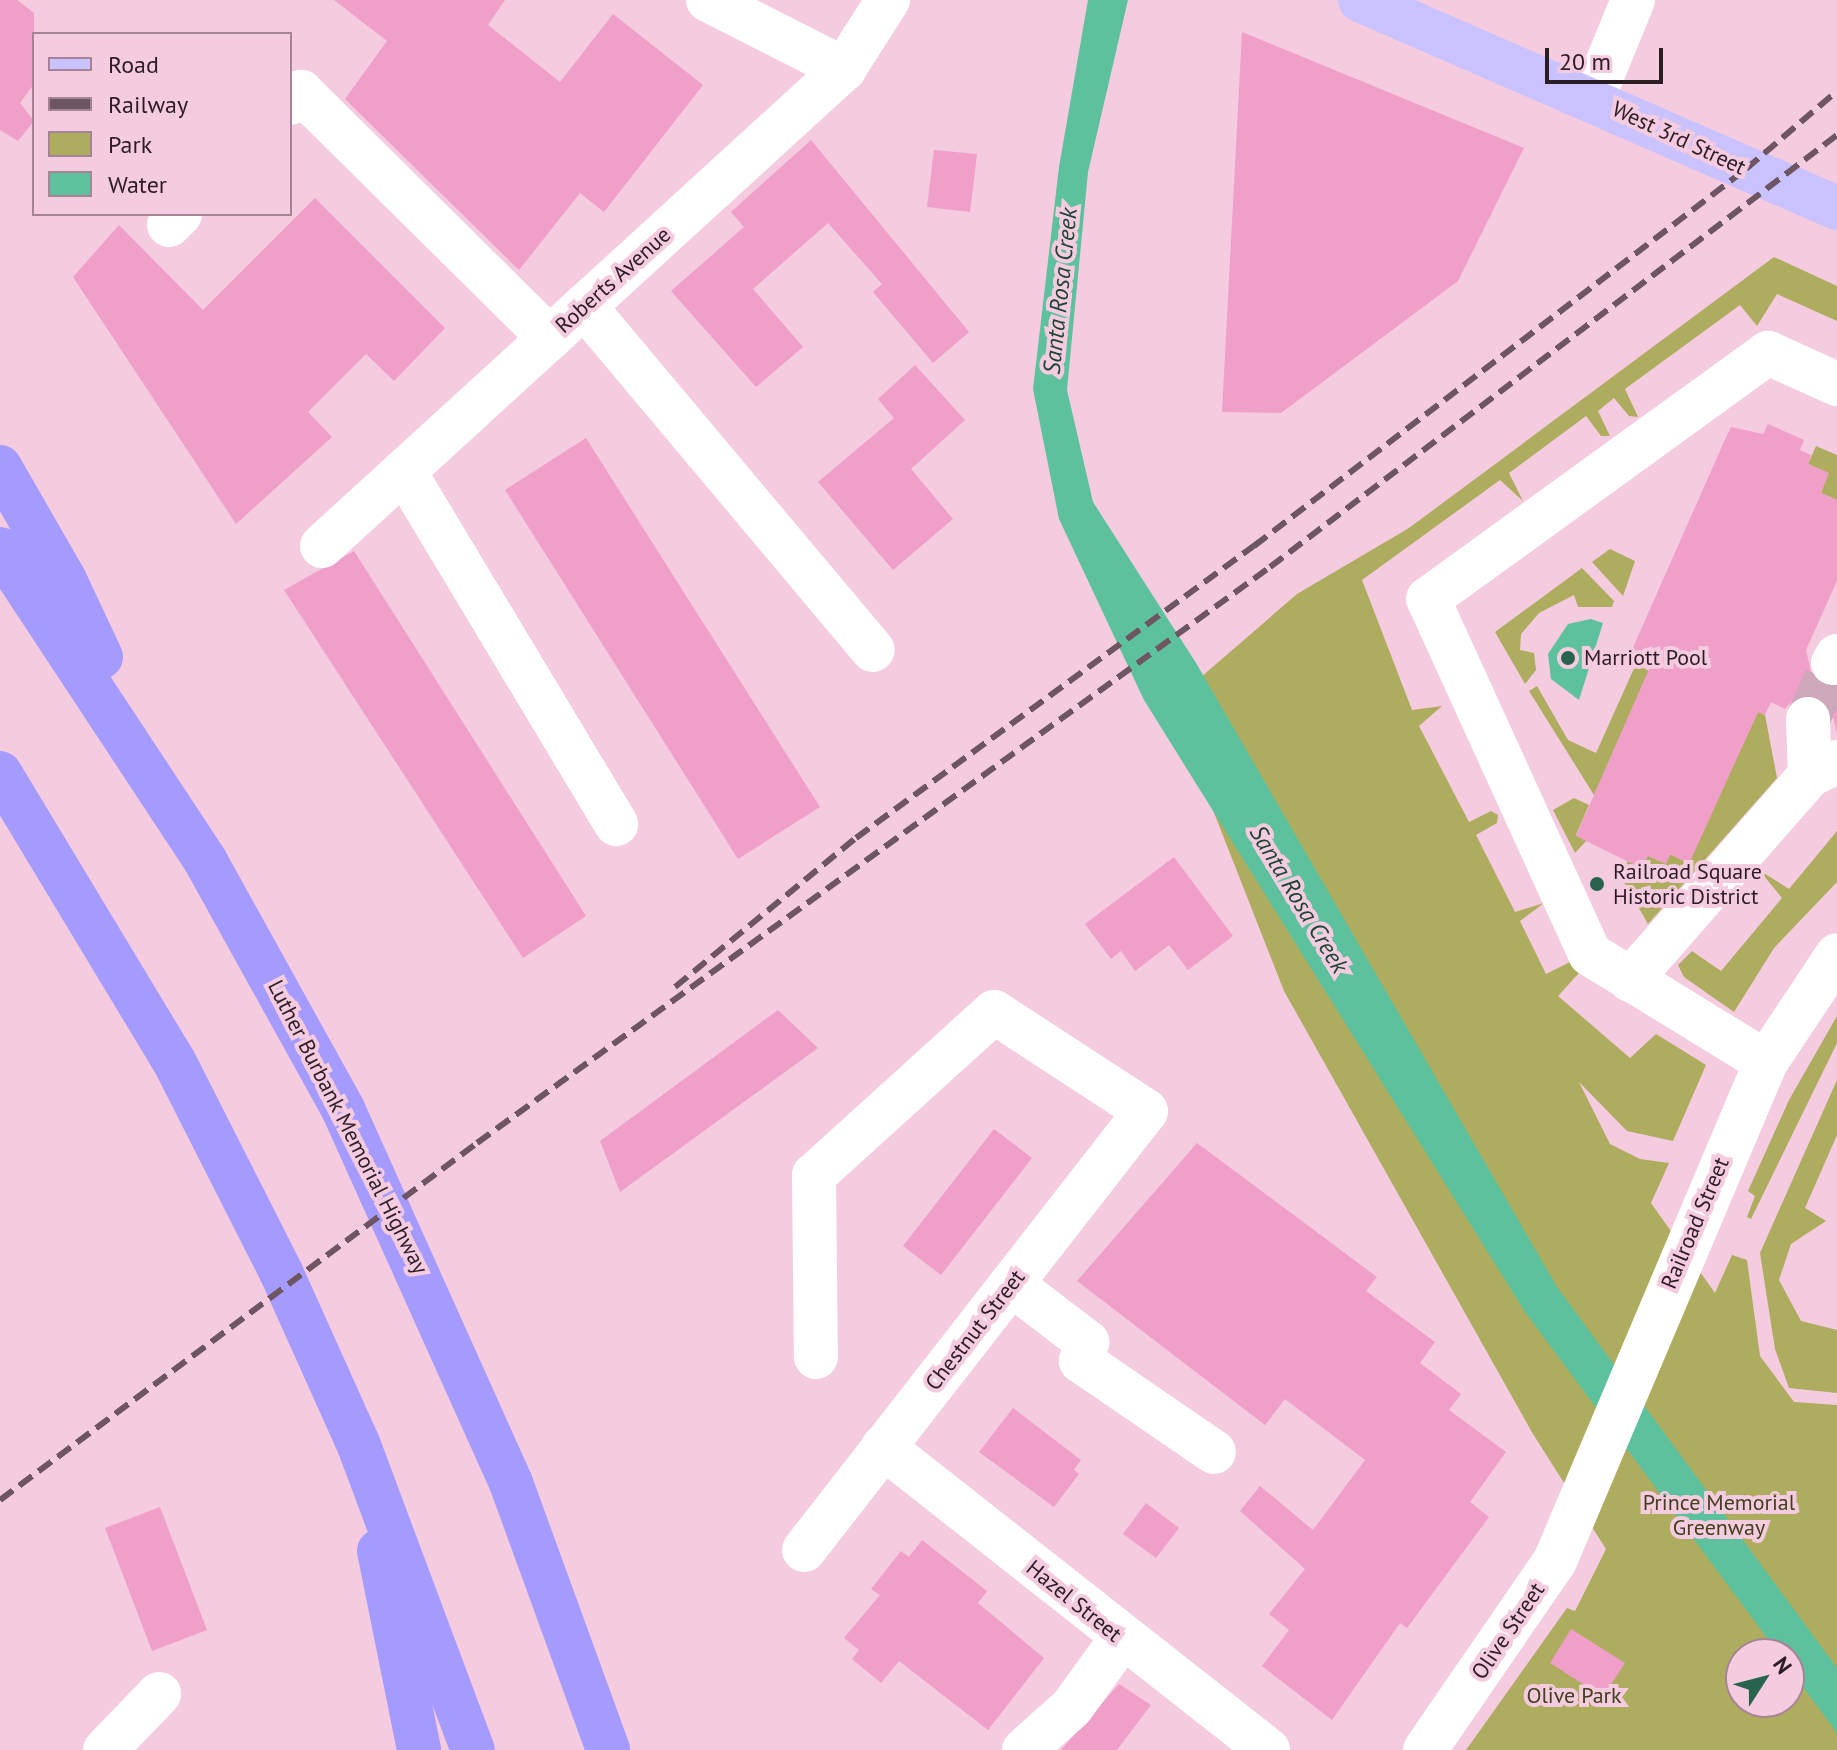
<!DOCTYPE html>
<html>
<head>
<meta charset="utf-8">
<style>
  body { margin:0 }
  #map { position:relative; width:1837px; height:1750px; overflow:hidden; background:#f5cbdf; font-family:"PT Sans",sans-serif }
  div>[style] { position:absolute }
  .green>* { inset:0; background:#aeac5e }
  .water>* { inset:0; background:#5ec19d }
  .building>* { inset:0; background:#ef9fc8 }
  .minor-tunnel>* { height:44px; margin-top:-22px; transform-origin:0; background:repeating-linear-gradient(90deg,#cda8ba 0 44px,transparent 0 66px) }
  .minor>* { height:44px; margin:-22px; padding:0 22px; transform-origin:22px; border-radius:22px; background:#fff }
  .major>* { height:44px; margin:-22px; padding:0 22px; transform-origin:22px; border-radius:22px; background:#c9c2fe }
  .highway>* { height:44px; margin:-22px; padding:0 22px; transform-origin:22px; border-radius:22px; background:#a59afe }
  .rail>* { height:6px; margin-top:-3px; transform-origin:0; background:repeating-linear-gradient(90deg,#6d5561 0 16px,transparent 0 24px) }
  .dots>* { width:22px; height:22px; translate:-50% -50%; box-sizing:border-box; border:4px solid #f5cbdf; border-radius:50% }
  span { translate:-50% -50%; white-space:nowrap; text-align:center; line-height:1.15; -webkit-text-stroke:8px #f5cbdf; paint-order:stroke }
  .street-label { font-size:22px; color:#2c1d25 }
  .poi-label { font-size:22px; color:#2c1d25 }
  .left { translate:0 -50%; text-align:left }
  .park-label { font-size:22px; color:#41401c }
  .water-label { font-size:24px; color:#1a4536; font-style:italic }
  .legend { position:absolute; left:32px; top:32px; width:260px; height:184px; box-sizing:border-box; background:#f5cbdf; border:2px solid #a58595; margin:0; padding:10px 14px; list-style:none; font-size:24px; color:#2c1d25 }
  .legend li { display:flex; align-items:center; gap:16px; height:40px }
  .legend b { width:40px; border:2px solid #a58595 }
  .north { position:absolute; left:1725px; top:1638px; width:80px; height:80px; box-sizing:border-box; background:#f5cbdf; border:2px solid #a58595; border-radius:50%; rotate:54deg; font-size:22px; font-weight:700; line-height:32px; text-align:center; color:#2c1d25 }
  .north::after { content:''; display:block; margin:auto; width:28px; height:36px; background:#27634e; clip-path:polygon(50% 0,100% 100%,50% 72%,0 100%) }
  .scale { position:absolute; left:1545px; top:48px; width:118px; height:36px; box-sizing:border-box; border:4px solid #2c1d25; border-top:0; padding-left:10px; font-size:24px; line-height:28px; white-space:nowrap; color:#2c1d25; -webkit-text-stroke:6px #f5cbdf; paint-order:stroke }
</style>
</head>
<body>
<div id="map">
  <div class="green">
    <i style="clip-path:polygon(evenodd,1774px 257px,1837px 286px,1837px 321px,1777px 294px,1757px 326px,1740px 305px,1625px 389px,1638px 417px,1629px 416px,1614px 398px,1598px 411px,1610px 436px,1601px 436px,1586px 416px,1509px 473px,1523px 501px,1500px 480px,1362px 580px,1412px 710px,1442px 706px,1419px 726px,1469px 822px,1491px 811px,1498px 815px,1497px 823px,1476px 835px,1515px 912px,1544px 903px,1520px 921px,1546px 974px,1572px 961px,1579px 973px,1558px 996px,1630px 1058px,1656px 1034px,1706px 1065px,1673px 1141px,1627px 1131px,1579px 1082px,1610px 1144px,1640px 1159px,1669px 1163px,1651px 1203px,1715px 1293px,1732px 1255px,1747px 1260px,1760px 1356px,1794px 1402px,1837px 1405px,1837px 1750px,1466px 1750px,1567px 1608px,1575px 1611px,1606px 1549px,1533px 1434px,1284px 991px,1171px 703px,1297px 594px,1409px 528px,1774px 257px,1741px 1654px,1789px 1654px,1789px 1702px,1741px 1702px,1741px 1654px)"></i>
    <i style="clip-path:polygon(1816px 446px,1837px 455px,1837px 500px,1821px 493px,1828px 473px,1808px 464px)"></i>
    <i style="clip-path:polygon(1610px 549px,1635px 561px,1623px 596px,1592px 562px)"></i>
    <i style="clip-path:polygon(1582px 568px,1614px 601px,1612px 607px,1578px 607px,1574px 595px,1539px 613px,1521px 634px,1520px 650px,1534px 653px,1536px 670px,1525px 684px,1495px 632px)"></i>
    <i style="clip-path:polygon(1636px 664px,1649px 671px,1594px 795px,1529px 691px,1537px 686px,1568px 740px,1596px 753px)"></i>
    <i style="clip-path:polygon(1758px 712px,1765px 715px,1777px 778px,1648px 924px,1621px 877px,1628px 860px,1648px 856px,1666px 863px,1670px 854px,1688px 863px)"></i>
    <i style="clip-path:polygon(1574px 798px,1589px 805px,1576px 835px,1587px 840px,1575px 853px,1553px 810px)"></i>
    <i style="clip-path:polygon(1837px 831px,1837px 882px,1774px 948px,1734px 1012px,1684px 977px,1678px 965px,1692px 951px,1721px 971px,1782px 898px,1759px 870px,1789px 889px)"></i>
    <i style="clip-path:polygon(1837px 1016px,1837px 1043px,1751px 1219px,1747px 1217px,1755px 1196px,1748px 1191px,1789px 1100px)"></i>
    <i style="clip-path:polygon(1837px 1080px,1837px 1135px,1805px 1208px,1826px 1221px,1791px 1244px,1779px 1280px,1801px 1321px,1837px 1330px,1837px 1393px,1789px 1388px,1775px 1349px,1760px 1253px)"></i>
  </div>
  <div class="water">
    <i style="clip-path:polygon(1088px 0,1128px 0,1088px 172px,1067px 390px,1093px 502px,1196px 663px,1557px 1287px,1837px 1668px,1837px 1733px,1789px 1668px,1789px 1654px,1779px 1654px,1525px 1312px,1144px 700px,1059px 519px,1033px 389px,1059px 167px)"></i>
    <i style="clip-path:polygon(1591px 619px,1603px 623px,1579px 700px,1551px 679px,1548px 654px,1568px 624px)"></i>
  </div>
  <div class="building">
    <i style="clip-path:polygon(0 0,17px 0,34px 13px,34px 84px,20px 103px,34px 121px,18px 141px,0 130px)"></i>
    <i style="clip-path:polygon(334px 0,505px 0,488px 25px,560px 82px,613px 14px,703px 85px,604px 212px,580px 193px,519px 270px,345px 99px,387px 41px)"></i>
    <i style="clip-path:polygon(1242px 32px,1524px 148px,1458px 281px,1281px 413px,1222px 412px)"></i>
    <i style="clip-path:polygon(811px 140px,969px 332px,933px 363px,873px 292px,882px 284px,828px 223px,753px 289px,803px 347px,756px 387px,671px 291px,744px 227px,731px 212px)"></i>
    <i style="clip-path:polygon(934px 150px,977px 154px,970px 212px,927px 207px)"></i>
    <i style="clip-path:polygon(315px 198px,445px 328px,394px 381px,366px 354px,308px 412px,332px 437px,236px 524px,73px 277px,119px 225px,203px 310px)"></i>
    <i style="clip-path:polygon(915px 365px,965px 420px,911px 469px,953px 519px,893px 570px,818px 482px,894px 418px,878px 399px)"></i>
    <i style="clip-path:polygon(1768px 424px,1804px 440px,1800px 450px,1811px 455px,1808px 464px,1829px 473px,1821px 493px,1837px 500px,1837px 581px,1806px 650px,1812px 676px,1837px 687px,1837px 732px,1830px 706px,1819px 697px,1795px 697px,1785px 709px,1771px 702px,1765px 715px,1758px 712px,1689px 864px,1670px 854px,1666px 864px,1648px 856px,1641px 868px,1576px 836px,1649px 669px,1627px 661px,1723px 444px,1731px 427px,1763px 434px)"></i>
    <i style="clip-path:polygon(586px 438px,820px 807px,738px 859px,505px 490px)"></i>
    <i style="clip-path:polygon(354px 551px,586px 916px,523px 958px,284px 590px)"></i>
    <i style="clip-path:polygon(1174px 857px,1233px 936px,1188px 970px,1169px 945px,1135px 971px,1121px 951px,1111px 959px,1085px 924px)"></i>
    <i style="clip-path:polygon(778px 1010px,818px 1048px,620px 1192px,600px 1141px)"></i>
    <i style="clip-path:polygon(994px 1129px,1032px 1158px,941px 1275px,903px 1246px)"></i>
    <i style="clip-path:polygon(1197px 1143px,1377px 1277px,1366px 1291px,1435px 1342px,1420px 1363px,1461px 1394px,1449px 1410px,1506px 1452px,1470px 1502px,1489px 1517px,1407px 1628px,1400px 1623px,1332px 1720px,1262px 1666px,1289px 1630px,1269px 1614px,1305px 1569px,1240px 1511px,1260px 1486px,1313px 1530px,1365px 1460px,1285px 1399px,1265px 1425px,1077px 1281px)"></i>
    <i style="clip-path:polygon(1013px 1408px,1081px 1460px,1074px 1470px,1079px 1474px,1054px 1507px,979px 1452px)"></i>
    <i style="clip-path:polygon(1146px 1503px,1179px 1528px,1156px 1558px,1123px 1534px)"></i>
    <i style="clip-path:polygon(160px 1507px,207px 1630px,152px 1651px,105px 1528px)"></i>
    <i style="clip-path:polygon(922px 1540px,987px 1591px,978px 1603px,1044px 1658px,988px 1730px,899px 1661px,881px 1683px,852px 1659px,859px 1650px,844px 1638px,880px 1595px,871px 1589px,901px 1551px,909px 1557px)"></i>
    <i style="clip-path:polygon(1571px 1629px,1625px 1663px,1603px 1697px,1550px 1663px)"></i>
    <i style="clip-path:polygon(1119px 1684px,1151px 1705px,1117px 1750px,1061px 1750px)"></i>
  </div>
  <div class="minor-tunnel">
    <i style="left:1808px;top:719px;width:61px;rotate:-65.9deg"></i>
  </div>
  <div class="minor">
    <i style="left:708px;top:0;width:153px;rotate:26.9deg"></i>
    <i style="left:1593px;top:98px;width:106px;rotate:-67.8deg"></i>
    <i style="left:290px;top:103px;width:16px;rotate:-45deg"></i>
    <i style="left:301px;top:92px;width:350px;rotate:44.7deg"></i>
    <i style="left:169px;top:225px;width:16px;rotate:-45deg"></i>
    <i style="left:584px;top:306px;width:449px;rotate:50deg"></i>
    <i style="left:404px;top:471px;width:412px;rotate:59deg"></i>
    <i style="left:322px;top:546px;width:707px;rotate:-42.42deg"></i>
    <i style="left:844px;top:69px;width:82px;rotate:-57.5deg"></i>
    <i style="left:1833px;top:663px;width:8px;rotate:-60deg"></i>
    <i style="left:1808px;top:719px;width:56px;rotate:88deg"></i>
    <i style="left:1630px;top:980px;width:273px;rotate:-48.7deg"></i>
    <i style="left:1810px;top:775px;width:30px;rotate:-26deg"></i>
    <i style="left:1766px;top:1062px;width:206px;rotate:-148.5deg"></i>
    <i style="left:1590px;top:954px;width:390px;rotate:-114.5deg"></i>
    <i style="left:1428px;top:599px;width:420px;rotate:-35.9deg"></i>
    <i style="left:1768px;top:353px;width:76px;rotate:24.2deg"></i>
    <i style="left:1011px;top:1284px;width:96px;rotate:37.3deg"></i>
    <i style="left:1087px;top:1342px;width:20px;rotate:108deg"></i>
    <i style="left:1081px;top:1361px;width:161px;rotate:34.4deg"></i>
    <i style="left:883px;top:1447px;width:490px;rotate:38.2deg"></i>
    <i style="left:804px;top:1550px;width:556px;rotate:-52.08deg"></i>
    <i style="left:1146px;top:1111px;width:181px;rotate:-146.9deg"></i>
    <i style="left:994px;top:1012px;width:243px;rotate:137.8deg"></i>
    <i style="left:814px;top:1175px;width:182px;rotate:89.4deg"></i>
    <i style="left:105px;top:1750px;width:78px;rotate:-46deg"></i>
    <i style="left:1024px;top:1750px;width:64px;rotate:-41.9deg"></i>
    <i style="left:1072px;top:1707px;width:84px;rotate:-54.2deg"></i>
    <i style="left:1425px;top:1750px;width:229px;rotate:-55.5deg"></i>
    <i style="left:1555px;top:1561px;width:542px;rotate:-67.08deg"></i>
    <i style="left:1766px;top:1062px;width:128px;rotate:-56.4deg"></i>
  </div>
  <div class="major">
    <i style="left:1360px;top:0;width:520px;rotate:23.56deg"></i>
  </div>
  <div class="highway">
    <i style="left:0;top:467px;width:130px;rotate:60.1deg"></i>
    <i style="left:65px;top:580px;width:85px;rotate:64.9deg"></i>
    <i style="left:0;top:549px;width:372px;rotate:56.6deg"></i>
    <i style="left:205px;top:860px;width:285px;rotate:61deg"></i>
    <i style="left:343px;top:1109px;width:410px;rotate:65.8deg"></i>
    <i style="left:511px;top:1483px;width:284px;rotate:70deg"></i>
    <i style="left:0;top:773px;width:336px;rotate:58.9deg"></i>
    <i style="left:174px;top:1061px;width:237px;rotate:63.1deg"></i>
    <i style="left:281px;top:1272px;width:188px;rotate:65.8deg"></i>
    <i style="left:358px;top:1443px;width:328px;rotate:69.5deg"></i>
    <i style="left:379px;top:1551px;width:203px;rotate:78.6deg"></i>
  </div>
  <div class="rail">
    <i style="left:675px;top:987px;width:234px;rotate:-39.5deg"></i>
    <i style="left:856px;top:838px;width:494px;rotate:-36.3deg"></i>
    <i style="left:1254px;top:546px;width:620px;rotate:-37.46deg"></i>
    <i style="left:1746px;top:169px;width:120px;rotate:-40.6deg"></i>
    <i style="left:0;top:1500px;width:596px;rotate:-36.81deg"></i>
    <i style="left:477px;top:1143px;width:980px;rotate:-35.99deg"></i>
    <i style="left:1270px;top:567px;width:713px;rotate:-37.3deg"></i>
  </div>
  <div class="dots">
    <i style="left:1568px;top:658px;background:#27634e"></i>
    <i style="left:1597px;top:884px;background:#27634e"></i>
  </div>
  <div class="street-label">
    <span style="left:1679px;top:138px;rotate:25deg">West 3rd Street</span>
    <span style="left:613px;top:280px;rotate:-42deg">Roberts Avenue</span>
    <span style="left:348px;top:1127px;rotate:63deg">Luther Burbank Memorial Highway</span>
    <span style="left:1695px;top:1223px;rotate:-67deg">Railroad Street</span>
    <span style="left:975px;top:1330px;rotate:-52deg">Chestnut Street</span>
    <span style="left:1074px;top:1601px;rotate:39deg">Hazel Street</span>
    <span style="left:1508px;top:1631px;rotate:-56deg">Olive Street</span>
  </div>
  <div class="poi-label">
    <span class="left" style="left:1584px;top:658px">Marriott Pool</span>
    <span class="left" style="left:1613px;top:884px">Railroad Square<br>Historic District</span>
  </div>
  <div class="park-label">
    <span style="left:1719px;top:1515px">Prince Memorial<br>Greenway</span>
    <span style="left:1574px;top:1696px">Olive Park</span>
  </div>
  <div class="water-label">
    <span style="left:1060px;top:291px;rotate:-84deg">Santa Rosa Creek</span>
    <span style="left:1299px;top:899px;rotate:59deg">Santa Rosa Creek</span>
  </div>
  <ul class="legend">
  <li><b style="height:10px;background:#c9c2fe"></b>Road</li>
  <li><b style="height:10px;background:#6d5561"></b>Railway</li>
  <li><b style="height:22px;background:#aeac5e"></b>Park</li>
  <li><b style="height:22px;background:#5ec19d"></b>Water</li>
  </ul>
  <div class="north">N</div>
  <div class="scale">20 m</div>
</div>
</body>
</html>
